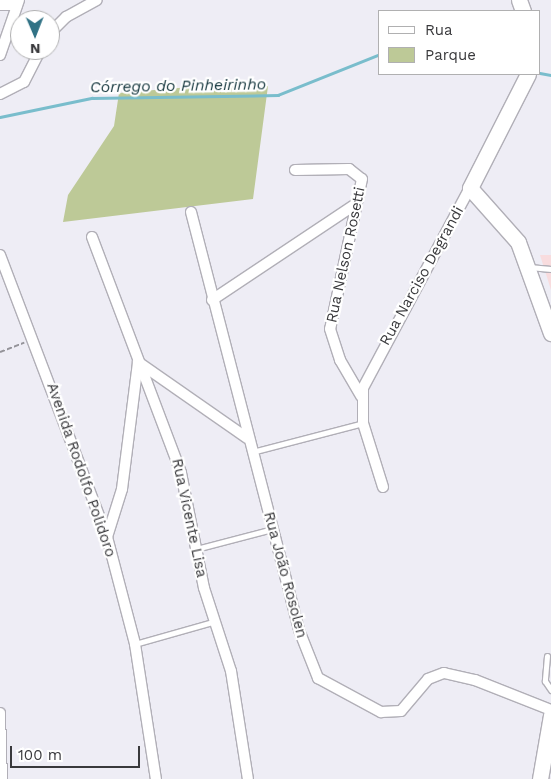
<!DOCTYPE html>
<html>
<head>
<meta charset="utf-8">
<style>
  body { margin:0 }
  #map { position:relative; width:551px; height:779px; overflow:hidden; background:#eeedf5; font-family:"Work Sans",sans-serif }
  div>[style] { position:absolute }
  .education>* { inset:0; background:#f8dcde }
  .green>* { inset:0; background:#bdc997 }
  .stream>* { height:2.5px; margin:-1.25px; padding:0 1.25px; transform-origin:1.25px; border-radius:1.25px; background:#79bdcc }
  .path>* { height:2px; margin-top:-1px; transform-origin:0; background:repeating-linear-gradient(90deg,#949399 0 5px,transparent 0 7.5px) }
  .roads { filter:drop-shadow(1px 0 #b1afb7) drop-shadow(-1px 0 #b1afb7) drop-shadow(0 1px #b1afb7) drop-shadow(0 -1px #b1afb7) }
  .service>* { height:5px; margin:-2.5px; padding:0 2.5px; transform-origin:2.5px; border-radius:2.5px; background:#fff }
  .minor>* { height:10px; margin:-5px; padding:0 5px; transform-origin:5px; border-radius:5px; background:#fff }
  .secondary>* { height:15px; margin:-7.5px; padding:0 7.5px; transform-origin:7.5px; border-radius:7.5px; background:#fff }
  span { translate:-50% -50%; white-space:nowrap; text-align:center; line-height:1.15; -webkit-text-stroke:4.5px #fff; paint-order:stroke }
  .street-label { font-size:15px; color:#39393c }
  .water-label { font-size:16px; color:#183940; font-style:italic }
  .legend { position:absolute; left:378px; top:10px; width:162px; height:65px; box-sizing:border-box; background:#fff; border:1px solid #b0b0b1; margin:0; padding:6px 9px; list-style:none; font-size:15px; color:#39393c }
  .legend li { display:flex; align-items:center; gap:10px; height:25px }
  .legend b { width:25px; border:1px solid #b0b0b1 }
  .north { position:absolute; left:10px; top:10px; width:50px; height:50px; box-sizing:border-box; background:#fff; border:1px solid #b0b0b1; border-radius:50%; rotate:179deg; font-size:14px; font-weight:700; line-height:20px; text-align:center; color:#39393c }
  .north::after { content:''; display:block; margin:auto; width:18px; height:22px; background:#317285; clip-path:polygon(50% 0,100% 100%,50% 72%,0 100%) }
  .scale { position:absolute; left:10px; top:746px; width:130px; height:22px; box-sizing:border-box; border:2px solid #39393c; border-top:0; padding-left:6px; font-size:15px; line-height:18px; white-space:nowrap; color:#39393c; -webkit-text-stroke:4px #fff; paint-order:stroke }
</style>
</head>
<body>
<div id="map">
  <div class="education">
    <i style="clip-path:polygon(540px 255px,551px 255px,551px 290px)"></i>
  </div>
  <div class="green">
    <i style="clip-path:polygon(202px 86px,268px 86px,253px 199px,63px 222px,68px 195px,114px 126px,119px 93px)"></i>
  </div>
  <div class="stream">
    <i style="left:540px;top:73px;width:11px;rotate:10deg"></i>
    <i style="left:0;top:117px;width:94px;rotate:-11.7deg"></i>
    <i style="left:92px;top:98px;width:186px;rotate:-0.9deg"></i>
    <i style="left:278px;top:95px;width:110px;rotate:-21.9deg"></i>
  </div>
  <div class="path">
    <i style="left:0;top:352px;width:26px;rotate:-21deg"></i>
  </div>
  <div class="roads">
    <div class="service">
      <i style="left:529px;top:267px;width:22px;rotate:5deg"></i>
      <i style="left:252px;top:452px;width:115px;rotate:-14.6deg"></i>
      <i style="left:196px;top:549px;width:79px;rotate:-14.7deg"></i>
      <i style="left:135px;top:644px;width:84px;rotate:-15.9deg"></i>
      <i style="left:547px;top:656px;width:25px;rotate:95deg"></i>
      <i style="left:545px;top:681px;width:11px;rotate:56deg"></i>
    </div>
    <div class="minor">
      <i style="left:0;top:5px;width:17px"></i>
      <i style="left:50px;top:33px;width:23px;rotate:-45deg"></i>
      <i style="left:66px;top:17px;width:35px;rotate:-29deg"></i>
      <i style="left:0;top:55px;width:58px;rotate:-70.9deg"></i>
      <i style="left:0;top:94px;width:27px;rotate:-27deg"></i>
      <i style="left:24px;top:82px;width:36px;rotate:-63deg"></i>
      <i style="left:295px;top:170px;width:54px;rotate:-1.1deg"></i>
      <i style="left:349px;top:169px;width:16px;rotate:38deg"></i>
      <i style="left:362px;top:179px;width:153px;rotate:102deg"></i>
      <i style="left:330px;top:329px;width:33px;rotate:72deg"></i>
      <i style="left:340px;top:360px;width:42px;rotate:59.7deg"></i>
      <i style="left:191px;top:212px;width:432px;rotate:75.5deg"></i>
      <i style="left:299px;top:630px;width:52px;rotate:68.4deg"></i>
      <i style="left:318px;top:678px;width:72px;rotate:28.4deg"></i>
      <i style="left:381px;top:712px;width:20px;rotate:-3deg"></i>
      <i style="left:401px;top:711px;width:42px;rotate:-49.8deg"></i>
      <i style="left:428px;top:679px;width:17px;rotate:-21deg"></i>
      <i style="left:444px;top:673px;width:32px;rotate:13deg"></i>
      <i style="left:475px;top:680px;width:82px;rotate:21.5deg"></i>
      <i style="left:92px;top:237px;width:252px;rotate:69.3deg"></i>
      <i style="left:181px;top:473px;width:117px;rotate:78.7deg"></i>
      <i style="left:204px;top:588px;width:87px;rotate:72deg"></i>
      <i style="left:231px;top:671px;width:109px;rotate:81.1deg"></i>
      <i style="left:0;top:255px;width:302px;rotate:69.2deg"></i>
      <i style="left:107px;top:537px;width:111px;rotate:75.3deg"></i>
      <i style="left:135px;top:644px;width:137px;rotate:81.2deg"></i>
      <i style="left:212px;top:300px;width:173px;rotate:-33.7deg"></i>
      <i style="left:383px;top:487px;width:67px;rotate:-107.4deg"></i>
      <i style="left:363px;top:423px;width:35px;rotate:-90deg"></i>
      <i style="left:363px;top:388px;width:227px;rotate:-61.9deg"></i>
      <i style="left:107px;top:537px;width:50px;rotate:-72.6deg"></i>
      <i style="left:122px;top:489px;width:128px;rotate:-82.8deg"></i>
      <i style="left:138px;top:362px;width:133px;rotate:34.9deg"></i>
      <i style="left:0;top:713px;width:66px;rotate:88.3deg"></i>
    </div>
    <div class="secondary">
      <i style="left:519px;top:0;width:12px;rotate:70deg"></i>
      <i style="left:528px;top:74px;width:128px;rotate:117deg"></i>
      <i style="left:470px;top:188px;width:72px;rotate:48.4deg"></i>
      <i style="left:518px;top:242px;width:97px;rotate:70.1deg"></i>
      <i style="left:540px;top:779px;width:65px;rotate:-80.2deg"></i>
    </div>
  </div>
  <div class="street-label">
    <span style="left:346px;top:255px;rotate:-78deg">Rua Nelson Rosetti</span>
    <span style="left:422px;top:276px;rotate:-61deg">Rua Narciso Degrandi</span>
    <span style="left:81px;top:470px;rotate:71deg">Avenida Rodolfo Polidoro</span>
    <span style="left:189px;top:518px;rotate:78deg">Rua Vicente Lisa</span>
    <span style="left:285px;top:575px;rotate:75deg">Rua João Rosolen</span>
  </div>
  <div class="water-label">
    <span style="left:178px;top:86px;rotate:-1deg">Córrego do Pinheirinho</span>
  </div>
  <ul class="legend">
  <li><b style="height:6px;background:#fff"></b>Rua</li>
  <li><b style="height:14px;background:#bdc997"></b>Parque</li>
  </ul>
  <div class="north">N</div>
  <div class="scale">100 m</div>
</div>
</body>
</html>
